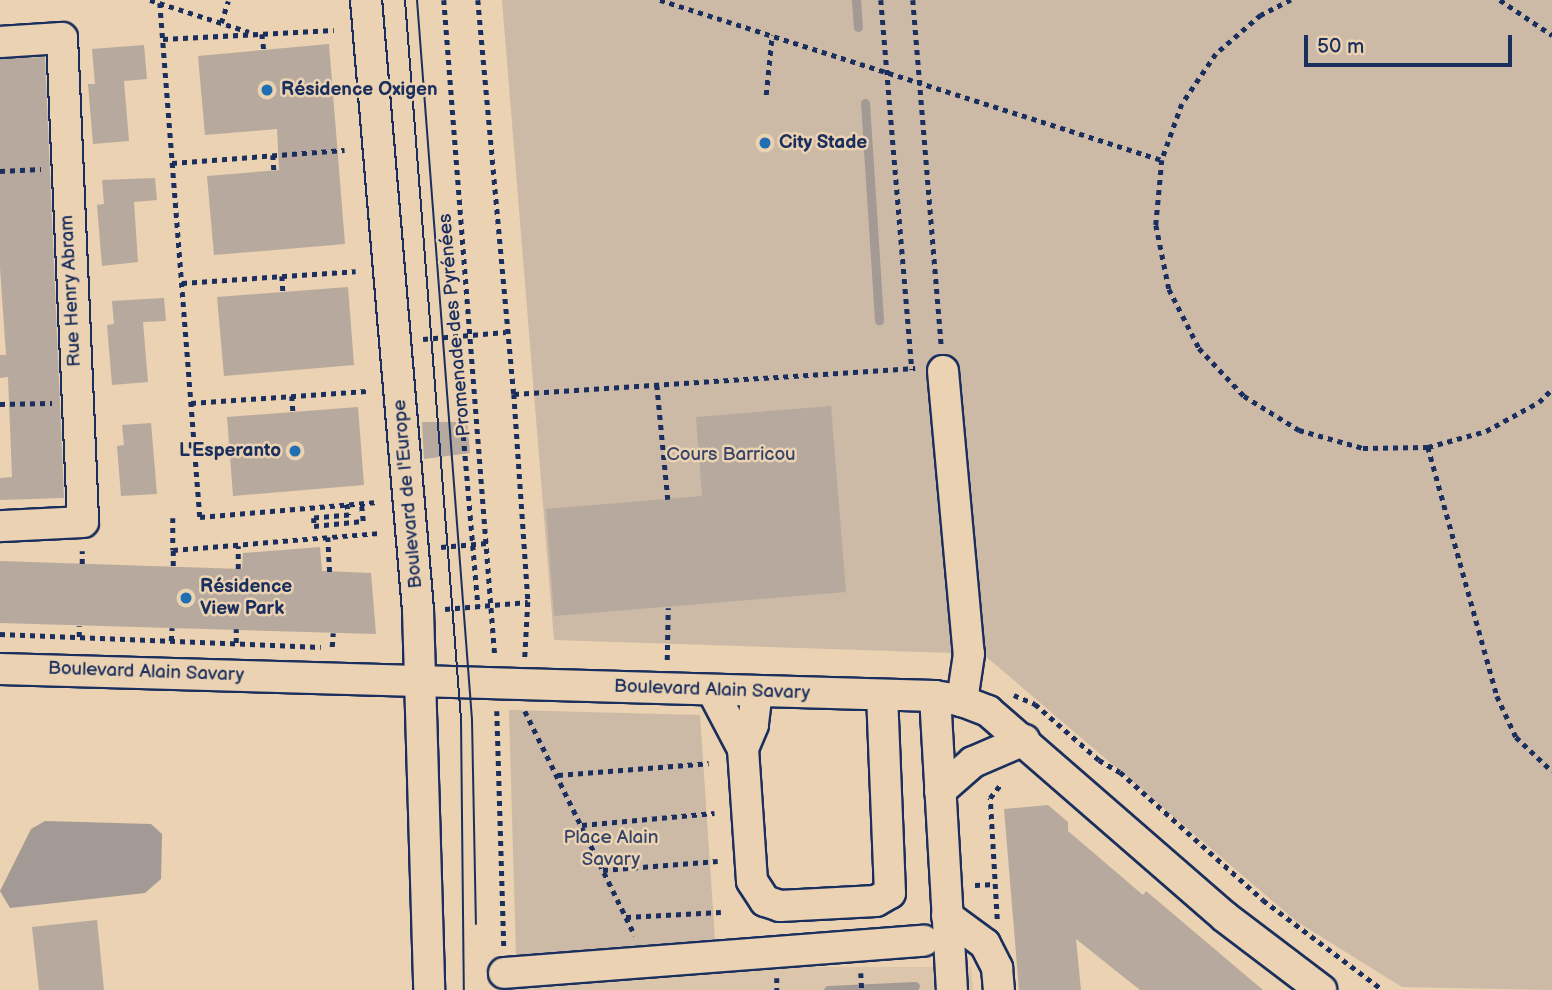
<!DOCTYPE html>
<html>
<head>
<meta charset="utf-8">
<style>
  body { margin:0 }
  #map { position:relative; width:1552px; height:990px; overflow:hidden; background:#ead2b2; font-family:"Balsamiq Sans",sans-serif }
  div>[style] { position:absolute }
  .built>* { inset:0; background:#dbc6ac }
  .green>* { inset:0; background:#ccbaa6 }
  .water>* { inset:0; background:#a39a95 }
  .stream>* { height:9px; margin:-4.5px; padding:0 4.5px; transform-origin:4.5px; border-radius:4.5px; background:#a39a95 }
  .building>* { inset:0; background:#b7a99d }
  .path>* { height:4.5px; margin-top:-2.25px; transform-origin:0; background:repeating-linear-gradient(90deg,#1b2f5e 0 5px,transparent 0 10px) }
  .roads { filter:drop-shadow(2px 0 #1b2f5e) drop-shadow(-2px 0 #1b2f5e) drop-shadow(0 2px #1b2f5e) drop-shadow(0 -2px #1b2f5e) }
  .minor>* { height:30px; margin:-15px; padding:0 15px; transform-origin:15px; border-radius:15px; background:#ead2b2 }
  .tram>* { height:2px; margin:-1px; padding:0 1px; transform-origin:1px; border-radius:1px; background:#1b2f5e }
  .dots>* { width:19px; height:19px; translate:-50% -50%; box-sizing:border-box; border:4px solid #ead2b2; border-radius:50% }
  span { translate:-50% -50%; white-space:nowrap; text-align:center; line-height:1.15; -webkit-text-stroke:5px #ead2b2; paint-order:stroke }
  .poi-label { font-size:19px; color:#1b2f5e; font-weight:700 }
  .left { translate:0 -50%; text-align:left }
  .right { translate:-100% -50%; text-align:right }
  .street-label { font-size:19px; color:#1b2f5e }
  .park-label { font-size:19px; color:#364469 }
  .scale { position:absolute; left:1304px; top:35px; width:208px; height:32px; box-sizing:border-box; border:4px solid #1b2f5e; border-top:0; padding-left:9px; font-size:21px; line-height:24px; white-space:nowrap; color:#1b2f5e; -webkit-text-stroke:5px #ead2b2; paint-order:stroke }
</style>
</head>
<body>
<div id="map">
  <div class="built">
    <i style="clip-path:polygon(746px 967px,971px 967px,973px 990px,513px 990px,513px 986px)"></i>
  </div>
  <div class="green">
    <i style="clip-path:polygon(502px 0,1552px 0,1552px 990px,1402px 987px,1296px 921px,983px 654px,554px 640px)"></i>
    <i style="clip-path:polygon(509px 710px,700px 715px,715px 940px,516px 956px)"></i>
  </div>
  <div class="water">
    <i style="clip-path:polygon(45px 821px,151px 824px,162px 834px,161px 879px,145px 893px,10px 908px,0 891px,31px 829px)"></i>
  </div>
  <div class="stream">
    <i style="left:856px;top:0;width:27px;rotate:86deg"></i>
    <i style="left:865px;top:103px;width:218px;rotate:86.3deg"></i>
    <i style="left:828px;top:990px;width:87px;rotate:-2.6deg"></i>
  </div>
  <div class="building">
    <i style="clip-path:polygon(329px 44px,345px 244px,214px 255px,207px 176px,279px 170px,277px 129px,205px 135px,198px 56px)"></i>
    <i style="clip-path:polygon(144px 45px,147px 79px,124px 81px,129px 141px,93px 144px,88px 84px,95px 84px,92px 49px)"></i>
    <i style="clip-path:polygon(45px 57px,64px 498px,0 500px,0 478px,12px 477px,8px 377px,0 378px,0 355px,6px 355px,0 268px,0 59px)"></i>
    <i style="clip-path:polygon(155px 178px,157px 200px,134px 202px,138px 262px,102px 266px,97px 205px,104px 204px,102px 180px)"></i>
    <i style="clip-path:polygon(348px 287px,354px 365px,224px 376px,217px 297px)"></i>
    <i style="clip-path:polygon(164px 298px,166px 321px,143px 322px,148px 382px,112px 385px,107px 325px,114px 324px,112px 301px)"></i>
    <i style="clip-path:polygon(831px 406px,846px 592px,554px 616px,546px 509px,702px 496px,696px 417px)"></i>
    <i style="clip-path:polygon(358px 407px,364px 485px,233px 496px,227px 417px)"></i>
    <i style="clip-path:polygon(422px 422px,467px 422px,470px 453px,424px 459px)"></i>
    <i style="clip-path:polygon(151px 423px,157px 494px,121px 496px,117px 446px,124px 445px,122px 425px)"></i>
    <i style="clip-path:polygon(320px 547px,322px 571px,371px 573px,376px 634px,0 623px,0 561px,242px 569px,243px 553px)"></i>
    <i style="clip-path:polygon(1048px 805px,1068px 822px,1068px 831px,1143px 895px,1146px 891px,1263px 990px,1140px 990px,1076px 939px,1081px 990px,1019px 990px,1004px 809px)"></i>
    <i style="clip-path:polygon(97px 920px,104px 990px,39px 990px,32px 927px)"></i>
  </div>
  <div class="path">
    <i style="left:150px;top:0;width:104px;rotate:17.9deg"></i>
    <i style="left:444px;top:0;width:659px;rotate:85.56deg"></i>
    <i style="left:478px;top:0;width:396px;rotate:84.8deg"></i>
    <i style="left:514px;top:394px;width:208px;rotate:86.1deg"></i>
    <i style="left:528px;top:602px;width:55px;rotate:93.1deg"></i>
    <i style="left:660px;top:0;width:527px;rotate:17.68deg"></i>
    <i style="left:881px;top:0;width:371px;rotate:85.2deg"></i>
    <i style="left:913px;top:0;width:345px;rotate:85.3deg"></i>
    <i style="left:1291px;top:0;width:34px;rotate:153deg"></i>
    <i style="left:1261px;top:15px;width:60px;rotate:139.1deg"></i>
    <i style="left:1216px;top:54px;width:60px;rotate:124.2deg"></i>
    <i style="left:1182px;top:104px;width:59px;rotate:109.7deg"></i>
    <i style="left:1162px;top:160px;width:65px;rotate:95.3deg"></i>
    <i style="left:1156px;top:225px;width:65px;rotate:78.5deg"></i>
    <i style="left:1169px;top:289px;width:66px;rotate:63deg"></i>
    <i style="left:1199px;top:348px;width:66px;rotate:46.8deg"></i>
    <i style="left:1244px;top:396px;width:65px;rotate:31.7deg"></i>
    <i style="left:1299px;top:430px;width:66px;rotate:15.7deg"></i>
    <i style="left:1363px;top:448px;width:65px;rotate:-0.9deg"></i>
    <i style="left:1428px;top:447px;width:60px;rotate:-15.4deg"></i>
    <i style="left:1486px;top:431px;width:60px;rotate:-28.7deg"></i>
    <i style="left:1539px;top:402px;width:18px;rotate:-45deg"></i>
    <i style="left:1500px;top:0;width:63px;rotate:33.9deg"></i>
    <i style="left:160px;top:3px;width:516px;rotate:85.55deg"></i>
    <i style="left:200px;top:517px;width:178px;rotate:-4.8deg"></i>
    <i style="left:221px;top:23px;width:23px;rotate:-72deg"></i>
    <i style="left:262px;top:34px;width:17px;rotate:83deg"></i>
    <i style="left:163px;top:39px;width:171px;rotate:-3deg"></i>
    <i style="left:766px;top:95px;width:60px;rotate:-84.3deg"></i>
    <i style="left:273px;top:155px;width:16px;rotate:86deg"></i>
    <i style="left:172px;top:163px;width:173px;rotate:-4.3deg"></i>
    <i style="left:0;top:171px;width:41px;rotate:-2.8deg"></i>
    <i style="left:282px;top:276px;width:16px;rotate:86deg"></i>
    <i style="left:182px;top:283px;width:174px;rotate:-3.9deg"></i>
    <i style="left:455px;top:336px;width:272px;rotate:85.1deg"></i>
    <i style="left:423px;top:339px;width:83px;rotate:-4.8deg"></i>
    <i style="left:657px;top:385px;width:115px;rotate:84.5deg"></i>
    <i style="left:514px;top:394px;width:402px;rotate:-3.7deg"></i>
    <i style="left:292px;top:396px;width:16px;rotate:86deg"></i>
    <i style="left:191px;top:403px;width:176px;rotate:-3.9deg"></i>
    <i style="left:0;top:404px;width:52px;rotate:-1.1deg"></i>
    <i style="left:1428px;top:447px;width:258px;rotate:74.5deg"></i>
    <i style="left:1497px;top:696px;width:45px;rotate:65.1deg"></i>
    <i style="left:1516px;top:737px;width:50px;rotate:43.4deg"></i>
    <i style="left:347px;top:504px;width:11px;rotate:80deg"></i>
    <i style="left:349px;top:515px;width:35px;rotate:175deg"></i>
    <i style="left:314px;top:518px;width:8px;rotate:90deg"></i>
    <i style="left:314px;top:526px;width:49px;rotate:-5.8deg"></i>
    <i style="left:363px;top:521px;width:18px;rotate:-96deg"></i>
    <i style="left:173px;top:518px;width:32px;rotate:90deg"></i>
    <i style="left:173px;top:550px;width:209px;rotate:-4.7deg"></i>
    <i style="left:328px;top:537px;width:35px;rotate:87deg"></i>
    <i style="left:441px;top:547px;width:46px;rotate:-5deg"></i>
    <i style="left:82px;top:564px;width:13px;rotate:-90deg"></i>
    <i style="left:173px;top:566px;width:16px;rotate:-90deg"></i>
    <i style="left:238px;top:569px;width:23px;rotate:-90deg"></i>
    <i style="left:445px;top:609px;width:83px;rotate:-4.8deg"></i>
    <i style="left:0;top:634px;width:321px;rotate:2.3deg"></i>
    <i style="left:79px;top:637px;width:11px;rotate:-90deg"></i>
    <i style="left:171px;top:641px;width:13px;rotate:-86deg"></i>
    <i style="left:236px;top:643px;width:14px;rotate:-90deg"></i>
    <i style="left:332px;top:647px;width:14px;rotate:-86deg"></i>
    <i style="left:667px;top:660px;width:52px;rotate:-88.9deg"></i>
    <i style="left:1014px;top:695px;width:23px;rotate:23deg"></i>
    <i style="left:1035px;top:704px;width:85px;rotate:41.2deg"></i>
    <i style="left:1099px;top:760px;width:24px;rotate:30deg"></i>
    <i style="left:1120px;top:772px;width:192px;rotate:41.8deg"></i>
    <i style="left:1263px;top:900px;width:150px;rotate:36.9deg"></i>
    <i style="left:497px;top:711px;width:236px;rotate:88.3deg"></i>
    <i style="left:525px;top:711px;width:250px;rotate:63.9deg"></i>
    <i style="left:558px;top:775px;width:151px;rotate:-4.5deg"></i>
    <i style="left:582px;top:825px;width:133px;rotate:-5.2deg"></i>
    <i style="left:603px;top:870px;width:115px;rotate:-4.5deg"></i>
    <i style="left:975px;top:885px;width:20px;rotate:-3deg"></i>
    <i style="left:626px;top:917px;width:95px;rotate:-3deg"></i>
    <i style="left:997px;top:919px;width:121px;rotate:-93.3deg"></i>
    <i style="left:990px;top:798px;width:16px;rotate:-52deg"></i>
    <i style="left:861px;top:973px;width:17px;rotate:87deg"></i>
    <i style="left:777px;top:978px;width:12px;rotate:90deg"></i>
  </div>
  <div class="roads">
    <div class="minor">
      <i style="left:366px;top:0;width:612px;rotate:85.13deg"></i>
      <i style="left:418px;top:610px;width:380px;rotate:88.3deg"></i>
      <i style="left:0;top:42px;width:62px;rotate:-3.7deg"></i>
      <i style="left:62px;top:38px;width:484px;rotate:87.5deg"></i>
      <i style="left:83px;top:522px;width:83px;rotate:177.2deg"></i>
      <i style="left:943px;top:371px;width:284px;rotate:84.8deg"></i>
      <i style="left:969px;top:654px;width:48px;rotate:98.5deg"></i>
      <i style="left:0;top:669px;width:935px;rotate:1.65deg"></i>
      <i style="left:935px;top:696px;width:27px;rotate:10deg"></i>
      <i style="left:962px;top:701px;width:28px;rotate:21deg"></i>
      <i style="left:988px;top:711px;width:314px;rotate:41deg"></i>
      <i style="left:1225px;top:917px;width:121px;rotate:37.2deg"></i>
      <i style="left:712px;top:690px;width:67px;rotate:62.3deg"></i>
      <i style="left:757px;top:691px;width:34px;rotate:97deg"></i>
      <i style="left:753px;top:725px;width:26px;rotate:113deg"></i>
      <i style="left:743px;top:749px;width:132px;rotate:86.1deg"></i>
      <i style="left:752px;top:881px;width:24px;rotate:57deg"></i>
      <i style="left:765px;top:901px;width:16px;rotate:18deg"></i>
      <i style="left:780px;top:906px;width:96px;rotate:-3deg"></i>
      <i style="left:876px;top:901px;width:16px;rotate:-30deg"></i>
      <i style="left:890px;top:893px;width:198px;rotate:-92.3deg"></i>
      <i style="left:935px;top:696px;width:294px;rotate:86.7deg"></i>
      <i style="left:940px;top:791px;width:44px;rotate:-41.3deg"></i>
      <i style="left:973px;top:762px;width:56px;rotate:-23.3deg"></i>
      <i style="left:947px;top:916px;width:47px;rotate:36.4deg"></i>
      <i style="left:985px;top:944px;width:27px;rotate:63deg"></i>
      <i style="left:997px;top:968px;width:22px;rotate:85deg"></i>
      <i style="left:504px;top:973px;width:421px;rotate:-4.4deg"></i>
    </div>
  </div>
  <div class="tram">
    <i style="left:405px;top:0;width:722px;rotate:85.55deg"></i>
    <i style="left:461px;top:720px;width:270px;rotate:89.4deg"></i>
    <i style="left:417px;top:0;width:722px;rotate:85.63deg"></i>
    <i style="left:472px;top:720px;width:204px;rotate:88.9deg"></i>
  </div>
  <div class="dots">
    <i style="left:267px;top:90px;background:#1f6fb2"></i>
    <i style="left:765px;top:143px;background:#1f6fb2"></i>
    <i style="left:295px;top:451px;background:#1f6fb2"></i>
    <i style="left:186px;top:598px;background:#1f6fb2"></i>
  </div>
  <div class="poi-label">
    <span class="left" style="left:281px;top:90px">Résidence Oxigen</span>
    <span class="left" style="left:779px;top:143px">City Stade</span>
    <span class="right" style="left:281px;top:451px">L'Esperanto</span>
    <span class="left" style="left:200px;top:598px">Résidence<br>View Park</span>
  </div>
  <div class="street-label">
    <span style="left:71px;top:291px;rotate:-93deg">Rue Henry Abram</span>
    <span style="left:455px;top:325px;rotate:-95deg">Promenade des Pyrénées</span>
    <span style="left:408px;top:494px;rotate:-95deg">Boulevard de l'Europe</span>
    <span style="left:146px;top:672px;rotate:2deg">Boulevard Alain Savary</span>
    <span style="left:712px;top:690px;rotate:2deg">Boulevard Alain Savary</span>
  </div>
  <div class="park-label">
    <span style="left:731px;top:455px">Cours Barricou</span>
    <span style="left:611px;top:849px">Place Alain<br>Savary</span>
  </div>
  <div class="scale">50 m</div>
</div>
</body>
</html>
